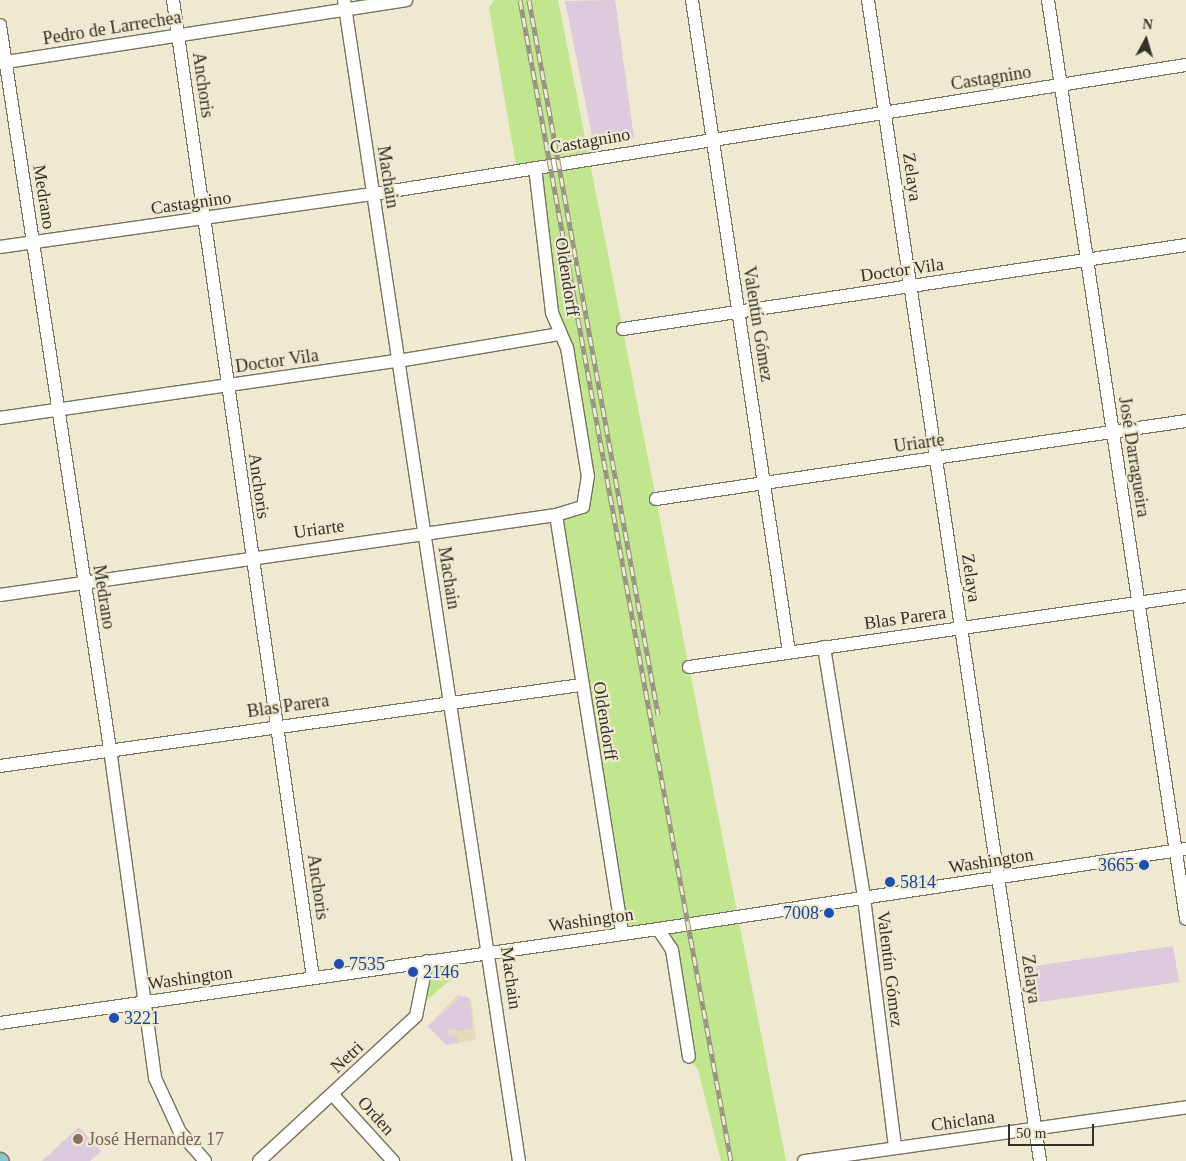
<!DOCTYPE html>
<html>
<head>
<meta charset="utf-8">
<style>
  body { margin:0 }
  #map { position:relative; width:1186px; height:1161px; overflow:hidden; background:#eee9d0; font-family:Georgia,serif }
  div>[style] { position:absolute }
  .built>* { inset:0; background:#e3dcbc }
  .green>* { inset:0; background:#c2e68f }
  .building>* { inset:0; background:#ddcadc }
  .roads { filter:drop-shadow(1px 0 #78735d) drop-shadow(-1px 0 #78735d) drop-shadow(0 1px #78735d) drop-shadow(0 -1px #78735d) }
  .minor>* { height:12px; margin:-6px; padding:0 6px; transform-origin:6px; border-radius:6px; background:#fff }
  .major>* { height:15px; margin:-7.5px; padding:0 7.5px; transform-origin:7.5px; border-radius:7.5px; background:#8cc4cc }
  .rail>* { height:5px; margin-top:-2.5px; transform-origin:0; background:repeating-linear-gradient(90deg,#eee9d0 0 9px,#969381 0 18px); box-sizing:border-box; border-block:1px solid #969381 }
  .dots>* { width:14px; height:14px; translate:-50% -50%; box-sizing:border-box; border:2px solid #eee9d0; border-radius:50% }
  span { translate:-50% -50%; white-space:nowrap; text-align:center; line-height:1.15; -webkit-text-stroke:4.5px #eee9d0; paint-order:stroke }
  .street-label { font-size:18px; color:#333128 }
  .transit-label { font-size:18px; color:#164399 }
  .right { translate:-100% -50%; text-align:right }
  .left { translate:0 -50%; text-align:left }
  .education-label { font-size:18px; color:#785e54 }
  .north { position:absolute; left:1121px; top:15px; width:50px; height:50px; -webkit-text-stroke:4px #eee9d0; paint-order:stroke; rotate:6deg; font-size:14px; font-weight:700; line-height:20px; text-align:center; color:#333128 }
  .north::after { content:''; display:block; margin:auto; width:18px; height:22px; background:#333128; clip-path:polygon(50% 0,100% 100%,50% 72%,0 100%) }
  .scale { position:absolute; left:1008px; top:1124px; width:86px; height:22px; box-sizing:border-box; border:2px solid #333128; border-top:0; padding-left:6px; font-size:15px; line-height:18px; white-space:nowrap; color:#333128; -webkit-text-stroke:4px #eee9d0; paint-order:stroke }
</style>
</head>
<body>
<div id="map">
  <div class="built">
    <i style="clip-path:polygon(457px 995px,471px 999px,476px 1040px,446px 1045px,428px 1026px)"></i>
  </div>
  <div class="green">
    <i style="clip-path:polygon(494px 0,558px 0,786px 1161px,721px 1161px,698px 1070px,689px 1057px,672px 950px,658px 929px,622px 933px,556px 515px,583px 507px,588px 477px,559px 334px,535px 168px,517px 171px,489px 8px)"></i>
    <i style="clip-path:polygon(450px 965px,456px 966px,455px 976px,427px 1000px,431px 970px)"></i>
  </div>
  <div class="building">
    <i style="clip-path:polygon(615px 0,634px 138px,594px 146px,565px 1px)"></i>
    <i style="clip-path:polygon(1173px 946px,1179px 982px,1033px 1003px,1028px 967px)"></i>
    <i style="clip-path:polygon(457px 995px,469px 998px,473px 1028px,457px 1031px,449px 1029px,447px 1032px,451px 1036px,457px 1036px,458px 1043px,446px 1045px,428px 1026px,458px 1000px)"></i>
    <i style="clip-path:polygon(79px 1127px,101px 1151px,90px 1161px,42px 1161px)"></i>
  </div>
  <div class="roads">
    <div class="minor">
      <i style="left:173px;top:0;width:987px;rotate:81.85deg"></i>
      <i style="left:344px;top:0;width:1174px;rotate:81.43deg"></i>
      <i style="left:692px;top:0;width:659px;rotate:81.54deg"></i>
      <i style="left:868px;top:0;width:1174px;rotate:81.57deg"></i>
      <i style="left:1048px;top:0;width:929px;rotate:81.46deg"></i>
      <i style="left:0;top:25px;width:732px;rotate:81.36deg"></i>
      <i style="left:110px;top:749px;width:332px;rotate:82.2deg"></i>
      <i style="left:155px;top:1078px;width:60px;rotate:65.2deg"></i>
      <i style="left:180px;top:1132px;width:38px;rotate:49deg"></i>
      <i style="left:0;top:63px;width:411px;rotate:-8.8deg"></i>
      <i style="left:0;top:247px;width:377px;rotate:-8.1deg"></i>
      <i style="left:373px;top:194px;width:823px;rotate:-9.02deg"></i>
      <i style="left:623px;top:329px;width:569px;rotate:-8.49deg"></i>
      <i style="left:0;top:418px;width:402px;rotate:-8.2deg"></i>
      <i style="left:398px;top:361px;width:163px;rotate:-9.5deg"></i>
      <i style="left:656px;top:499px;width:536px;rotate:-8.37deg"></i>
      <i style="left:556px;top:515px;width:423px;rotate:81deg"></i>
      <i style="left:0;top:595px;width:562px;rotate:-8.19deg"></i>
      <i style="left:556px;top:515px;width:28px;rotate:-17deg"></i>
      <i style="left:583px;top:507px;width:30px;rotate:-81deg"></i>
      <i style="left:588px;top:477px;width:131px;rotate:-99.2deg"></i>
      <i style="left:567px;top:348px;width:39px;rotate:-113deg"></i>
      <i style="left:552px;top:312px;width:145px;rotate:-96.7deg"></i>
      <i style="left:824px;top:647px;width:254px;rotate:80.9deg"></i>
      <i style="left:864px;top:898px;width:252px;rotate:82.9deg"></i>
      <i style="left:689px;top:667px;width:502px;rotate:-8.13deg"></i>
      <i style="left:0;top:766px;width:587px;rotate:-7.94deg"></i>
      <i style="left:658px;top:929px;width:25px;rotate:56deg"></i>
      <i style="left:672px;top:950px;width:108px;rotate:81deg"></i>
      <i style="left:0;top:1023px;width:665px;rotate:-8.13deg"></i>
      <i style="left:658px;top:929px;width:534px;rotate:-8.62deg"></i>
      <i style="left:332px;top:1094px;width:91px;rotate:47.7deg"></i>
      <i style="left:259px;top:1161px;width:214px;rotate:-42.7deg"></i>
      <i style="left:416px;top:1016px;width:56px;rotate:-78.7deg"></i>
      <i style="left:804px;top:1161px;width:386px;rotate:-8deg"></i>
    </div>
    <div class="major">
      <i style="left:0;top:1160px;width:1px;rotate:45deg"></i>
    </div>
  </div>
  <div class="rail">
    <i style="left:520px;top:0;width:1180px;rotate:79.7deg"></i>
    <i style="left:529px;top:0;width:726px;rotate:79.76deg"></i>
  </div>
  <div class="dots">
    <i style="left:1144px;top:865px;background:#1a4fb4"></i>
    <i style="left:890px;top:882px;background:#1a4fb4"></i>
    <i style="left:829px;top:913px;background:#1a4fb4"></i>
    <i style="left:339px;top:964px;background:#1a4fb4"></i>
    <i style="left:413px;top:972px;background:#1a4fb4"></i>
    <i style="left:114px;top:1018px;background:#1a4fb4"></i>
    <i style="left:78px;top:1139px;background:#8d6e63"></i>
  </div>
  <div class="street-label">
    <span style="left:112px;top:28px;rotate:-9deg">Pedro de Larrechea</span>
    <span style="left:991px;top:78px;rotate:-9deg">Castagnino</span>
    <span style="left:203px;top:85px;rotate:82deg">Anchoris</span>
    <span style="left:590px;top:141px;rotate:-10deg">Castagnino</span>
    <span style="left:388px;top:177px;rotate:81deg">Machain</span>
    <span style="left:912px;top:177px;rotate:82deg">Zelaya</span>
    <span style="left:44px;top:197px;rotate:81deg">Medrano</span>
    <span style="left:191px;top:203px;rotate:-8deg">Castagnino</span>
    <span style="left:902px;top:270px;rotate:-8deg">Doctor Vila</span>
    <span style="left:567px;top:277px;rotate:81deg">Oldendorff</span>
    <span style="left:758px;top:324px;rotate:81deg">Valentín Gómez</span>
    <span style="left:277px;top:361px;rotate:-8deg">Doctor Vila</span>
    <span style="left:919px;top:443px;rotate:-8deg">Uriarte</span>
    <span style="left:1134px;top:457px;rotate:81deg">José Darragueira</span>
    <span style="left:259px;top:486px;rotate:82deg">Anchoris</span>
    <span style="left:319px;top:529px;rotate:-8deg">Uriarte</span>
    <span style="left:449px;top:578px;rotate:81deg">Machain</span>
    <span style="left:971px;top:578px;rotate:82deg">Zelaya</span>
    <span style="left:104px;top:597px;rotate:81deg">Medrano</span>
    <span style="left:905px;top:618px;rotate:-8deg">Blas Parera</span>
    <span style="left:288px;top:706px;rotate:-8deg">Blas Parera</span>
    <span style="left:605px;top:721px;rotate:81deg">Oldendorff</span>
    <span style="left:991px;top:861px;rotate:-9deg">Washington</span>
    <span style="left:318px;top:887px;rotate:82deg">Anchoris</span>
    <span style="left:591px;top:920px;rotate:-8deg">Washington</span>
    <span style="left:890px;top:969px;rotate:83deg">Valentín Gómez</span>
    <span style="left:190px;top:978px;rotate:-8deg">Washington</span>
    <span style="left:511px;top:978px;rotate:82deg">Machain</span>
    <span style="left:1031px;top:979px;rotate:82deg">Zelaya</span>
    <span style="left:347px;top:1057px;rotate:-43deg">Netri</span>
    <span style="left:376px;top:1116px;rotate:48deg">Orden</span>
    <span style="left:963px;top:1121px;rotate:-8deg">Chiclana</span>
  </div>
  <div class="transit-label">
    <span class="right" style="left:1134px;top:865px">3665</span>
    <span class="left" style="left:900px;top:882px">5814</span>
    <span class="right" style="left:819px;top:913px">7008</span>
    <span class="left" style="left:349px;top:964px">7535</span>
    <span class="left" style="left:423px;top:972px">2146</span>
    <span class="left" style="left:124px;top:1018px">3221</span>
  </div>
  <div class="education-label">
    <span class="left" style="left:88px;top:1139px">José Hernandez 17</span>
  </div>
  <div class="north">N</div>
  <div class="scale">50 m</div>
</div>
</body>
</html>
